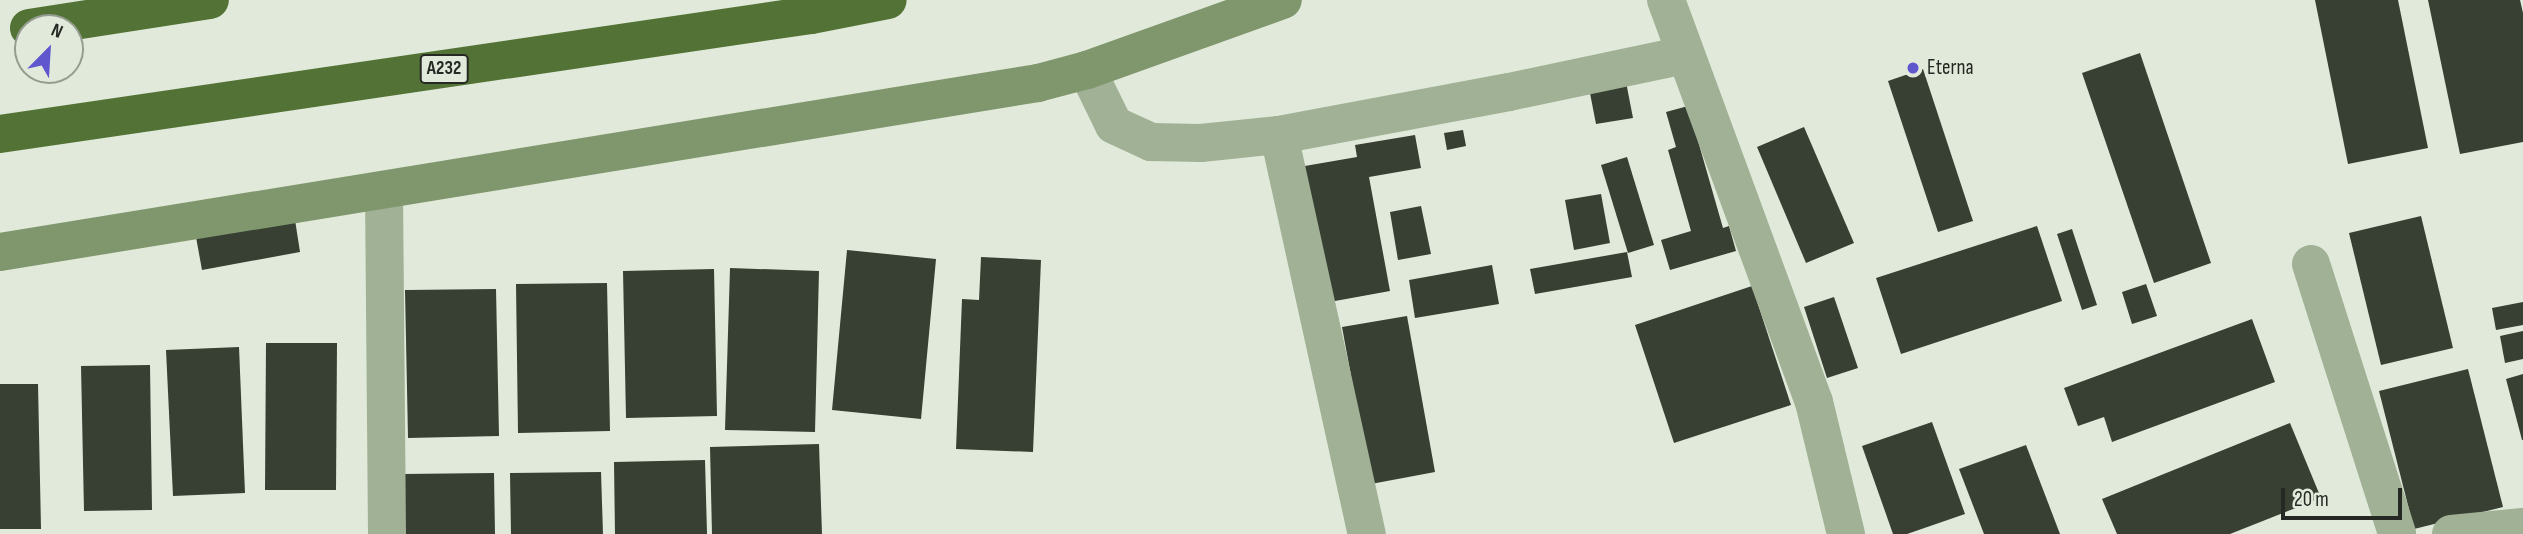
<!DOCTYPE html>
<html>
<head>
<meta charset="utf-8">
<style>
  body { margin:0 }
  #map { position:relative; width:2523px; height:534px; overflow:hidden; background:#e1eada; font-family:"Sofia Sans Condensed",sans-serif }
  div>[style] { position:absolute }
  .building>* { inset:0; background:#383f33 }
  .street>* { height:38px; margin:-19px; padding:0 19px; transform-origin:19px; border-radius:19px; background:#a1b195 }
  .secondary>* { height:38px; margin:-19px; padding:0 19px; transform-origin:19px; border-radius:19px; background:#80976e }
  .highway>* { height:38px; margin:-19px; padding:0 19px; transform-origin:19px; border-radius:19px; background:#537336 }
  .dots>* { width:19px; height:19px; translate:-50% -50%; box-sizing:border-box; border:4px solid #e1eada; border-radius:50% }
  span { translate:-50% -50%; white-space:nowrap; text-align:center; line-height:1.15; -webkit-text-stroke:7px #e1eada; paint-order:stroke }
  .shield-label span { padding:2px 5px; background:#e1eada; border:2px solid; border-radius:5px; -webkit-text-stroke-width:0 }
  .shield-label { font-size:19px; color:#252823; font-weight:700 }
  .poi-label { font-size:21px; color:#252823 }
  .left { translate:0 -50%; text-align:left }
  .north { position:absolute; left:14px; top:14px; width:70px; height:70px; box-sizing:border-box; background:#e1eada; border:2px solid #969c91; border-radius:50%; rotate:24deg; font-size:19px; font-weight:700; line-height:28px; text-align:center; color:#252823 }
  .north::after { content:''; display:block; margin:auto; width:24px; height:32px; background:#6057cf; clip-path:polygon(50% 0,100% 100%,50% 72%,0 100%) }
  .scale { position:absolute; left:2281px; top:488px; width:121px; height:32px; box-sizing:border-box; border:4px solid #252823; border-top:0; padding-left:9px; font-size:21px; line-height:24px; white-space:nowrap; color:#252823; -webkit-text-stroke:5px #e1eada; paint-order:stroke }
</style>
</head>
<body>
<div id="map">
  <div class="building">
    <i style="clip-path:polygon(2315px 0,2398px 0,2428px 148px,2348px 164px)"></i>
    <i style="clip-path:polygon(2428px 0,2520px 0,2523px 13px,2523px 142px,2460px 154px)"></i>
    <i style="clip-path:polygon(2140px 53px,2211px 263px,2154px 283px,2082px 73px)"></i>
    <i style="clip-path:polygon(1923px 69px,1973px 221px,1938px 232px,1888px 81px)"></i>
    <i style="clip-path:polygon(1626px 82px,1633px 118px,1596px 124px,1589px 88px)"></i>
    <i style="clip-path:polygon(1688px 106px,1723px 228px,1729px 226px,1736px 251px,1670px 270px,1661px 240px,1691px 231px,1668px 150px,1676px 147px,1666px 112px)"></i>
    <i style="clip-path:polygon(1804px 127px,1854px 243px,1806px 263px,1757px 147px)"></i>
    <i style="clip-path:polygon(1463px 130px,1466px 146px,1447px 150px,1444px 133px)"></i>
    <i style="clip-path:polygon(1415px 135px,1421px 168px,1369px 177px,1390px 291px,1324px 303px,1299px 167px,1357px 157px,1355px 145px)"></i>
    <i style="clip-path:polygon(1627px 157px,1654px 245px,1628px 253px,1601px 165px)"></i>
    <i style="clip-path:polygon(1601px 194px,1610px 243px,1574px 250px,1565px 200px)"></i>
    <i style="clip-path:polygon(1421px 206px,1431px 254px,1398px 260px,1390px 212px)"></i>
    <i style="clip-path:polygon(2421px 216px,2453px 348px,2381px 365px,2349px 233px)"></i>
    <i style="clip-path:polygon(295px 220px,300px 252px,202px 270px,196px 237px)"></i>
    <i style="clip-path:polygon(2037px 226px,2062px 301px,1901px 354px,1876px 278px)"></i>
    <i style="clip-path:polygon(2072px 229px,2097px 305px,2082px 310px,2057px 234px)"></i>
    <i style="clip-path:polygon(847px 250px,936px 259px,921px 419px,832px 410px)"></i>
    <i style="clip-path:polygon(1627px 252px,1632px 277px,1535px 294px,1530px 269px)"></i>
    <i style="clip-path:polygon(981px 257px,1041px 260px,1033px 452px,956px 449px,962px 299px,979px 300px)"></i>
    <i style="clip-path:polygon(1492px 265px,1499px 304px,1415px 318px,1409px 280px)"></i>
    <i style="clip-path:polygon(730px 268px,819px 271px,815px 432px,725px 430px)"></i>
    <i style="clip-path:polygon(714px 269px,717px 416px,626px 418px,623px 271px)"></i>
    <i style="clip-path:polygon(607px 283px,610px 431px,518px 433px,516px 284px)"></i>
    <i style="clip-path:polygon(2146px 284px,2157px 316px,2132px 324px,2122px 292px)"></i>
    <i style="clip-path:polygon(1752px 286px,1791px 405px,1674px 443px,1635px 325px)"></i>
    <i style="clip-path:polygon(496px 289px,499px 436px,408px 438px,405px 290px)"></i>
    <i style="clip-path:polygon(1834px 297px,1858px 368px,1827px 378px,1804px 307px)"></i>
    <i style="clip-path:polygon(2523px 302px,2523px 325px,2496px 330px,2492px 308px)"></i>
    <i style="clip-path:polygon(1407px 316px,1435px 472px,1371px 484px,1342px 327px)"></i>
    <i style="clip-path:polygon(2252px 319px,2275px 382px,2112px 442px,2104px 417px,2078px 426px,2064px 388px)"></i>
    <i style="clip-path:polygon(2523px 331px,2523px 359px,2505px 363px,2500px 336px)"></i>
    <i style="clip-path:polygon(266px 343px,337px 343px,336px 490px,265px 490px)"></i>
    <i style="clip-path:polygon(239px 347px,245px 493px,173px 496px,166px 350px)"></i>
    <i style="clip-path:polygon(150px 365px,152px 510px,84px 511px,81px 366px)"></i>
    <i style="clip-path:polygon(2468px 369px,2503px 507px,2414px 529px,2379px 391px)"></i>
    <i style="clip-path:polygon(2523px 374px,2523px 440px,2522px 440px,2506px 379px)"></i>
    <i style="clip-path:polygon(0 384px,38px 384px,41px 529px,0 529px)"></i>
    <i style="clip-path:polygon(1932px 422px,1965px 514px,1907px 534px,1893px 534px,1862px 446px)"></i>
    <i style="clip-path:polygon(2290px 423px,2321px 498px,2230px 534px,2117px 534px,2102px 499px)"></i>
    <i style="clip-path:polygon(819px 444px,822px 534px,712px 534px,710px 447px)"></i>
    <i style="clip-path:polygon(2026px 445px,2060px 534px,1984px 534px,1959px 469px)"></i>
    <i style="clip-path:polygon(705px 460px,707px 534px,615px 534px,614px 462px)"></i>
    <i style="clip-path:polygon(601px 472px,603px 534px,511px 534px,510px 473px)"></i>
    <i style="clip-path:polygon(494px 473px,495px 534px,404px 534px,402px 474px)"></i>
  </div>
  <div class="street">
    <i style="left:1666px;top:0;width:428px;rotate:69.8deg"></i>
    <i style="left:1814px;top:402px;width:136px;rotate:76.4deg"></i>
    <i style="left:1087px;top:70px;width:61px;rotate:63.9deg"></i>
    <i style="left:1114px;top:125px;width:41px;rotate:24.7deg"></i>
    <i style="left:1151px;top:142px;width:50px;rotate:1.1deg"></i>
    <i style="left:1201px;top:143px;width:78px;rotate:-5.9deg"></i>
    <i style="left:1279px;top:135px;width:234px;rotate:-10.6deg"></i>
    <i style="left:1509px;top:92px;width:179px;rotate:-11.9deg"></i>
    <i style="left:1279px;top:135px;width:409px;rotate:77.6deg"></i>
    <i style="left:384px;top:191px;width:343px;rotate:89.5deg"></i>
    <i style="left:2311px;top:264px;width:283px;rotate:72.3deg"></i>
    <i style="left:2451px;top:534px;width:72px;rotate:-5.6deg"></i>
  </div>
  <div class="secondary">
    <i style="left:0;top:252px;width:1052px;rotate:-9.25deg"></i>
    <i style="left:1038px;top:83px;width:51px;rotate:-14.9deg"></i>
    <i style="left:1087px;top:70px;width:208px;rotate:-19.7deg"></i>
  </div>
  <div class="highway">
    <i style="left:29px;top:28px;width:183px;rotate:-8.8deg"></i>
    <i style="left:0;top:134px;width:820px;rotate:-8.35deg"></i>
    <i style="left:811px;top:15px;width:78px;rotate:-11deg"></i>
  </div>
  <div class="dots">
    <i style="left:1913px;top:68px;background:#6057cf"></i>
  </div>
  <div class="shield-label">
    <span style="left:444px;top:69px">A232</span>
  </div>
  <div class="poi-label">
    <span class="left" style="left:1927px;top:68px">Eterna</span>
  </div>
  <div class="north">N</div>
  <div class="scale">20 m</div>
</div>
</body>
</html>
